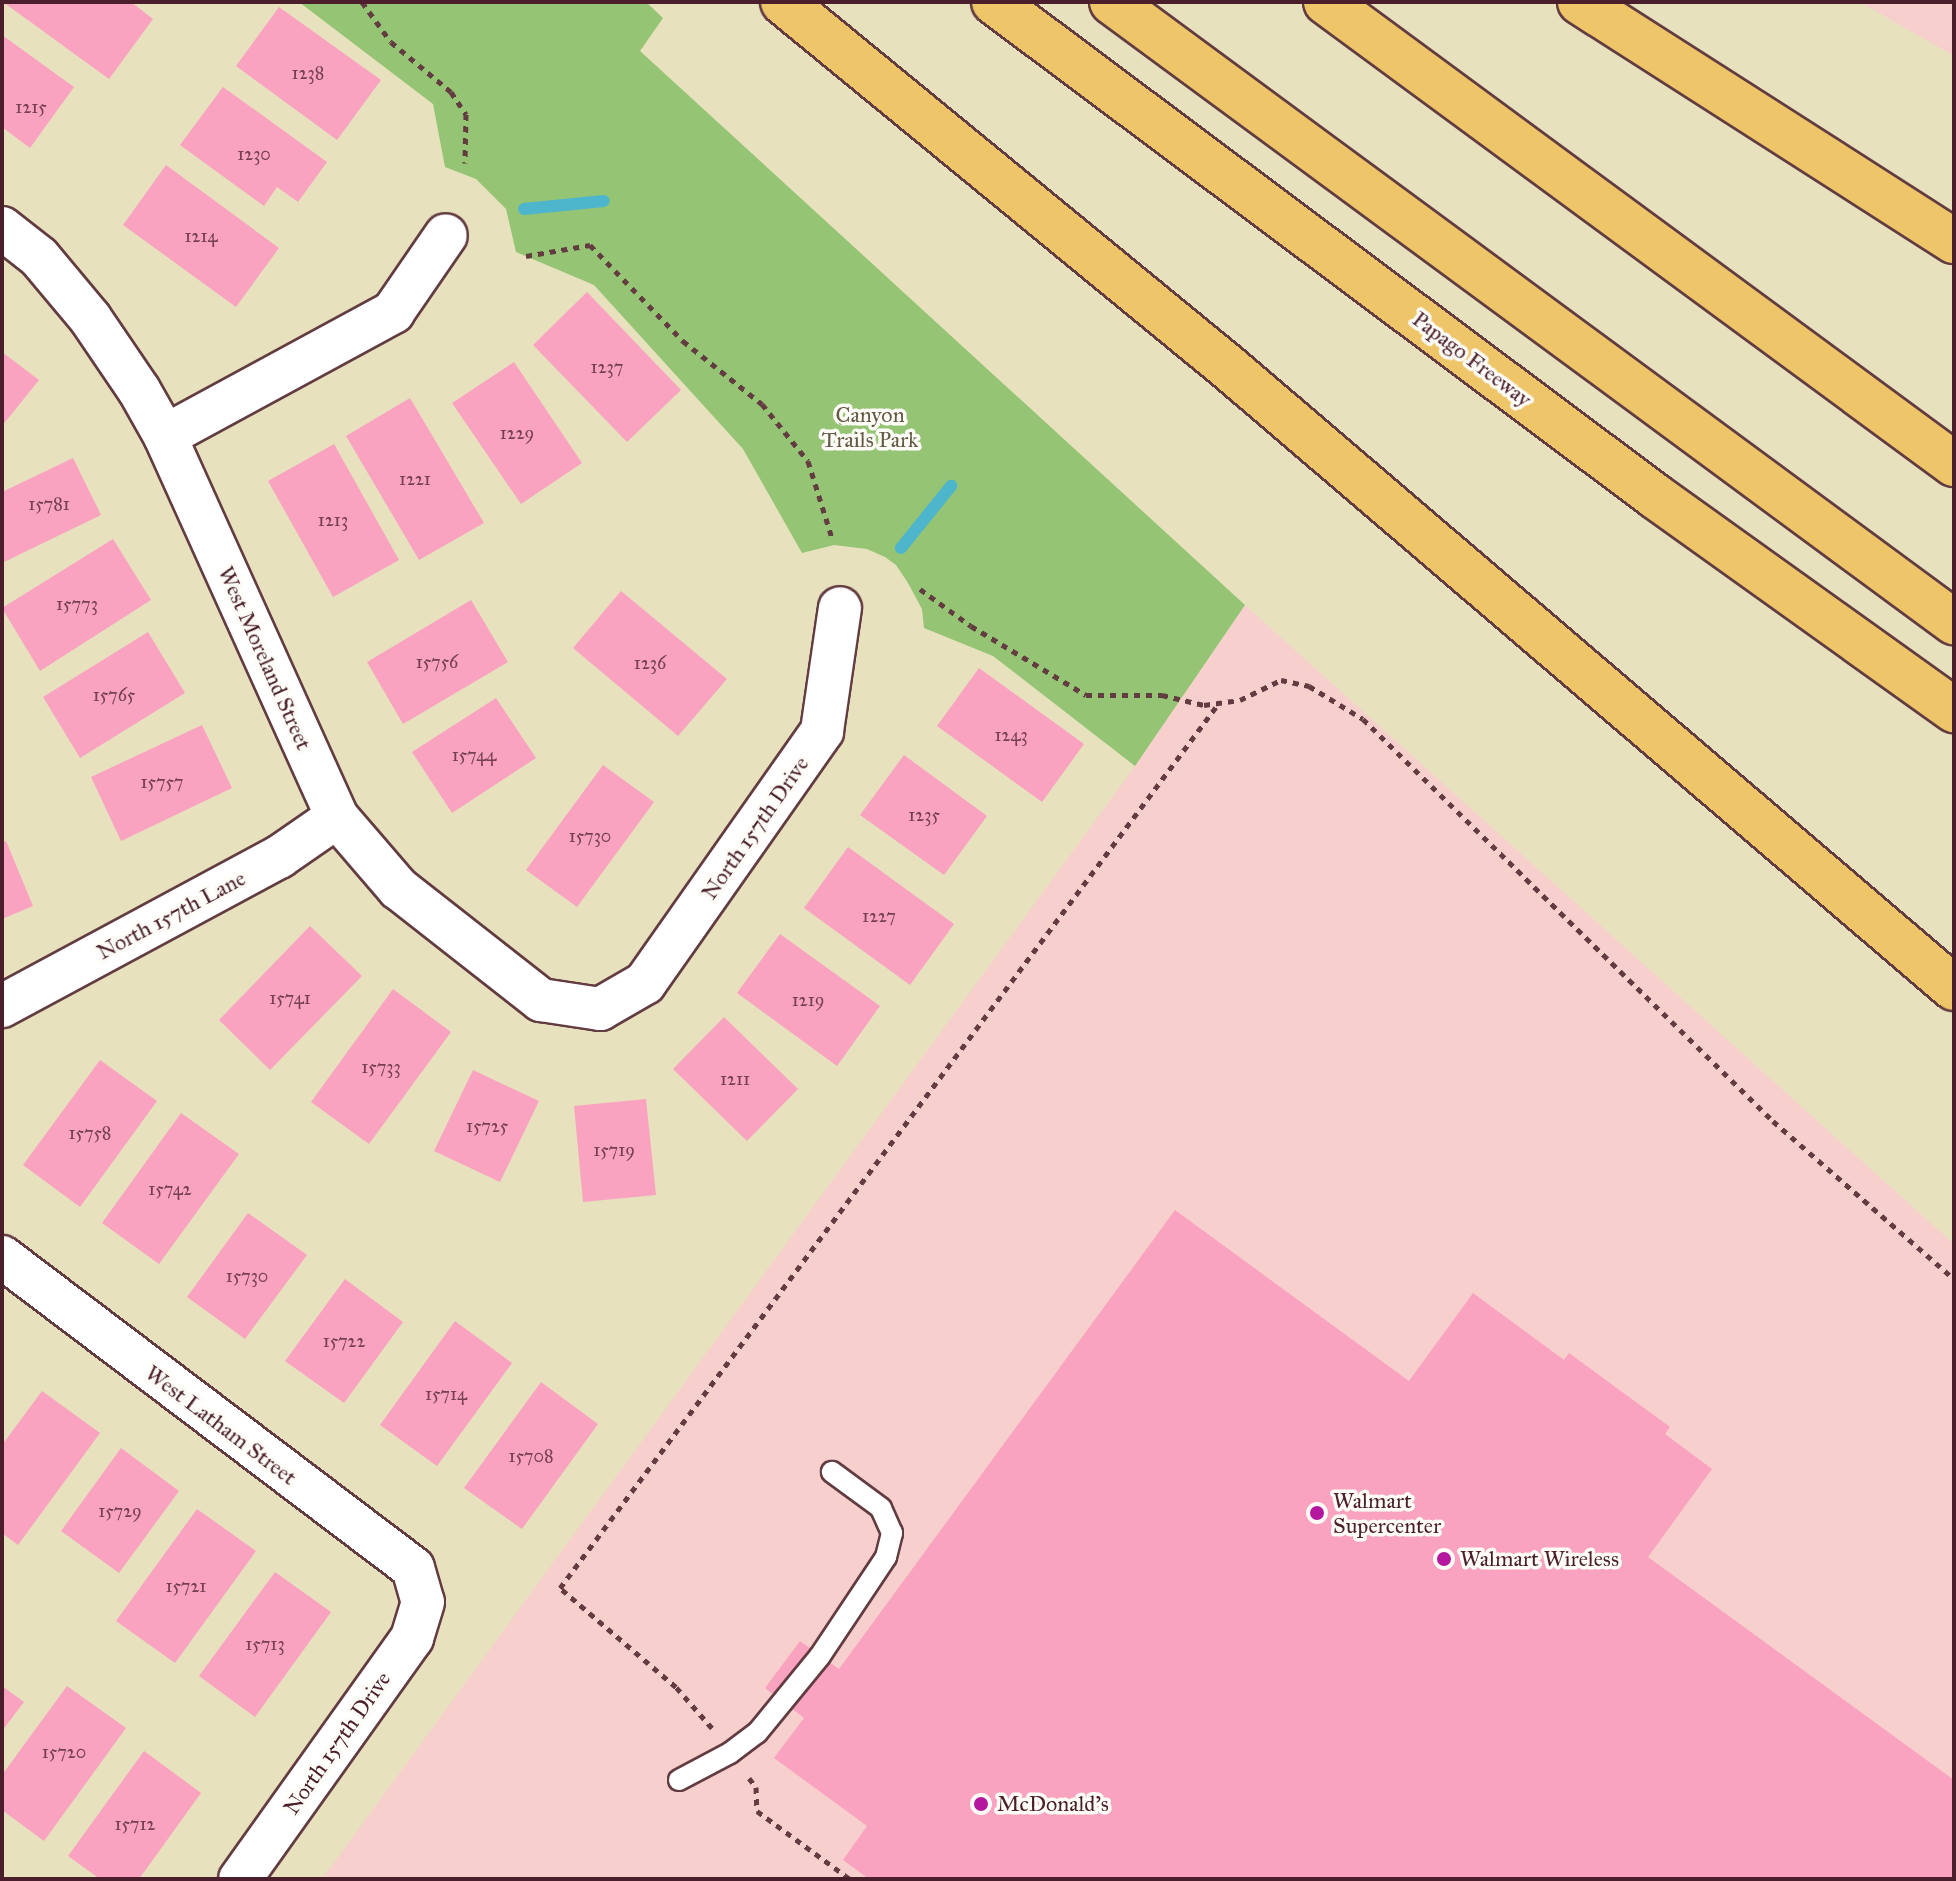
<!DOCTYPE html>
<html>
<head>
<meta charset="utf-8">
<style>
  body { margin:0 }
  #map { position:relative; width:1956px; height:1881px; overflow:hidden; background:#e7e1be; font-family:"IM FELL Great Primer",serif }
  div>[style] { position:absolute }
  .built>* { inset:0; background:#f7d0cd }
  .green>* { inset:0; background:#94c474 }
  .stream>* { height:12px; margin:-6px; padding:0 6px; transform-origin:6px; border-radius:6px; background:#4db5cc }
  .building>* { inset:0; background:#f9a3c1 }
  .path>* { height:5px; margin-top:-2.5px; transform-origin:0; background:repeating-linear-gradient(90deg,#623c41 0 6px,transparent 0 12px) }
  .roads { filter:drop-shadow(2px 0 #623c41) drop-shadow(-2px 0 #623c41) drop-shadow(0 2px #623c41) drop-shadow(0 -2px #623c41) }
  .lane>* { height:20px; margin:-10px; padding:0 10px; transform-origin:10px; border-radius:10px; background:#fff }
  .street>* { height:42px; margin:-21px; padding:0 21px; transform-origin:21px; border-radius:21px; background:#fff }
  .highway>* { height:44px; margin:-22px; padding:0 22px; transform-origin:22px; border-radius:22px; background:#eec569 }
  .dots>* { width:22px; height:22px; translate:-50% -50%; box-sizing:border-box; border:4px solid #fdfcf7; border-radius:50% }
  span { translate:-50% -50%; white-space:nowrap; text-align:center; line-height:1.15; -webkit-text-stroke:7px #fdfcf7; paint-order:stroke }
  .number-label { font-size:18px; color:#764050 }
  .number-label span { -webkit-text-stroke-width:0 }
  .street-label { font-size:22px; color:#4a1f2b }
  .park-label { font-size:22px; color:#645945 }
  .poi-label { font-size:22px; color:#4a1f2b }
  .left { translate:0 -50%; text-align:left }
  .frame { position:absolute; inset:0; border:4px solid #4a1f2b; pointer-events:none }
</style>
</head>
<body>
<div id="map">
  <div class="built">
    <i style="clip-path:polygon(1860px 2px,1954px 2px,1954px 56px)"></i>
    <i style="clip-path:polygon(1245px 605px,1954px 1244px,1954px 1879px,322px 1879px,1135px 766px)"></i>
  </div>
  <div class="green">
    <i style="clip-path:polygon(299px 2px,646px 2px,663px 18px,640px 51px,1245px 605px,1135px 766px,993px 656px,924px 628px,922px 609px,908px 583px,896px 565px,885px 557px,867px 549px,834px 545px,802px 553px,743px 449px,594px 285px,516px 252px,506px 209px,476px 179px,445px 167px,433px 104px)"></i>
  </div>
  <div class="stream">
    <i style="left:524px;top:209px;width:80px;rotate:-5.7deg"></i>
    <i style="left:901px;top:548px;width:80px;rotate:-51.1deg"></i>
  </div>
  <div class="building">
    <i style="clip-path:polygon(3px 2px,131px 2px,153px 19px,109px 79px)"></i>
    <i style="clip-path:polygon(279px 7px,381px 80px,337px 140px,236px 66px)"></i>
    <i style="clip-path:polygon(2px 35px,74px 87px,30px 148px,2px 127px)"></i>
    <i style="clip-path:polygon(223px 87px,327px 162px,298px 202px,277px 187px,264px 206px,180px 145px)"></i>
    <i style="clip-path:polygon(166px 165px,279px 248px,236px 307px,123px 225px)"></i>
    <i style="clip-path:polygon(587px 292px,681px 390px,627px 442px,533px 345px)"></i>
    <i style="clip-path:polygon(2px 352px,39px 380px,2px 426px)"></i>
    <i style="clip-path:polygon(514px 362px,582px 463px,521px 504px,452px 403px)"></i>
    <i style="clip-path:polygon(410px 398px,484px 523px,419px 560px,346px 436px)"></i>
    <i style="clip-path:polygon(334px 444px,399px 560px,333px 597px,268px 481px)"></i>
    <i style="clip-path:polygon(73px 458px,101px 515px,2px 563px,2px 492px)"></i>
    <i style="clip-path:polygon(113px 539px,151px 600px,40px 671px,2px 608px)"></i>
    <i style="clip-path:polygon(621px 591px,727px 679px,678px 736px,573px 648px)"></i>
    <i style="clip-path:polygon(471px 600px,508px 662px,403px 724px,367px 662px)"></i>
    <i style="clip-path:polygon(148px 632px,185px 693px,80px 758px,43px 697px)"></i>
    <i style="clip-path:polygon(979px 668px,1084px 744px,1042px 802px,937px 726px)"></i>
    <i style="clip-path:polygon(496px 698px,536px 758px,452px 813px,412px 752px)"></i>
    <i style="clip-path:polygon(202px 725px,232px 788px,121px 841px,91px 777px)"></i>
    <i style="clip-path:polygon(904px 755px,987px 816px,944px 875px,860px 815px)"></i>
    <i style="clip-path:polygon(603px 765px,654px 802px,577px 907px,526px 870px)"></i>
    <i style="clip-path:polygon(6px 841px,33px 906px,2px 919px,2px 843px)"></i>
    <i style="clip-path:polygon(848px 847px,954px 924px,910px 985px,804px 908px)"></i>
    <i style="clip-path:polygon(310px 926px,362px 976px,270px 1070px,219px 1020px)"></i>
    <i style="clip-path:polygon(780px 934px,880px 1006px,837px 1066px,737px 993px)"></i>
    <i style="clip-path:polygon(393px 989px,451px 1032px,369px 1144px,311px 1102px)"></i>
    <i style="clip-path:polygon(724px 1017px,798px 1089px,747px 1141px,673px 1069px)"></i>
    <i style="clip-path:polygon(100px 1060px,157px 1101px,80px 1207px,23px 1165px)"></i>
    <i style="clip-path:polygon(473px 1070px,539px 1101px,500px 1182px,434px 1151px)"></i>
    <i style="clip-path:polygon(646px 1099px,656px 1195px,583px 1202px,574px 1106px)"></i>
    <i style="clip-path:polygon(181px 1113px,239px 1154px,159px 1264px,102px 1223px)"></i>
    <i style="clip-path:polygon(1175px 1210px,1409px 1381px,1473px 1293px,1564px 1360px,1569px 1353px,1670px 1427px,1665px 1434px,1712px 1469px,1648px 1557px,1954px 1780px,1954px 1879px,869px 1879px,843px 1860px,867px 1826px,774px 1758px,804px 1718px,765px 1688px,800px 1641px,839px 1669px)"></i>
    <i style="clip-path:polygon(248px 1213px,307px 1255px,245px 1339px,187px 1297px)"></i>
    <i style="clip-path:polygon(345px 1279px,403px 1322px,344px 1403px,285px 1361px)"></i>
    <i style="clip-path:polygon(455px 1321px,512px 1363px,437px 1466px,380px 1425px)"></i>
    <i style="clip-path:polygon(541px 1382px,598px 1424px,522px 1529px,464px 1488px)"></i>
    <i style="clip-path:polygon(42px 1391px,100px 1433px,18px 1545px,2px 1533px,2px 1445px)"></i>
    <i style="clip-path:polygon(121px 1448px,179px 1491px,119px 1573px,61px 1531px)"></i>
    <i style="clip-path:polygon(197px 1509px,256px 1551px,175px 1663px,116px 1621px)"></i>
    <i style="clip-path:polygon(275px 1572px,331px 1612px,255px 1717px,199px 1676px)"></i>
    <i style="clip-path:polygon(2px 1686px,24px 1702px,2px 1731px)"></i>
    <i style="clip-path:polygon(67px 1686px,126px 1728px,44px 1841px,2px 1810px,2px 1775px)"></i>
    <i style="clip-path:polygon(144px 1751px,201px 1793px,139px 1879px,100px 1879px,68px 1856px)"></i>
  </div>
  <div class="path">
    <i style="left:362px;top:2px;width:49px;rotate:54.1deg"></i>
    <i style="left:391px;top:42px;width:78px;rotate:39.8deg"></i>
    <i style="left:451px;top:92px;width:27px;rotate:56deg"></i>
    <i style="left:466px;top:114px;width:49px;rotate:91.2deg"></i>
    <i style="left:526px;top:256px;width:65px;rotate:-9.8deg"></i>
    <i style="left:590px;top:245px;width:134px;rotate:45.9deg"></i>
    <i style="left:683px;top:341px;width:101px;rotate:38.6deg"></i>
    <i style="left:762px;top:404px;width:73px;rotate:51.1deg"></i>
    <i style="left:808px;top:461px;width:81px;rotate:72.7deg"></i>
    <i style="left:920px;top:589px;width:63px;rotate:36deg"></i>
    <i style="left:971px;top:626px;width:134px;rotate:31deg"></i>
    <i style="left:1086px;top:695px;width:76px"></i>
    <i style="left:1162px;top:695px;width:43px;rotate:13.4deg"></i>
    <i style="left:1204px;top:705px;width:36px;rotate:-8deg"></i>
    <i style="left:1240px;top:700px;width:46px;rotate:-26deg"></i>
    <i style="left:1281px;top:680px;width:29px;rotate:12deg"></i>
    <i style="left:1309px;top:686px;width:63px;rotate:31.4deg"></i>
    <i style="left:1363px;top:719px;width:574px;rotate:44.44deg"></i>
    <i style="left:1773px;top:1121px;width:240px;rotate:41.1deg"></i>
    <i style="left:712px;top:1728px;width:55px;rotate:-131.3deg"></i>
    <i style="left:676px;top:1687px;width:153px;rotate:-139.5deg"></i>
    <i style="left:560px;top:1588px;width:1103px;rotate:-53.33deg"></i>
    <i style="left:749px;top:1778px;width:11px;rotate:52deg"></i>
    <i style="left:756px;top:1787px;width:24px;rotate:88deg"></i>
    <i style="left:757px;top:1811px;width:115px;rotate:36.2deg"></i>
  </div>
  <div class="roads">
    <div class="lane">
      <i style="left:679px;top:1780px;width:58px;rotate:-27.9deg"></i>
      <i style="left:730px;top:1753px;width:34px;rotate:-37deg"></i>
      <i style="left:757px;top:1733px;width:99px;rotate:-50.7deg"></i>
      <i style="left:820px;top:1656px;width:119px;rotate:-56.3deg"></i>
      <i style="left:886px;top:1557px;width:25px;rotate:-76deg"></i>
      <i style="left:892px;top:1533px;width:27px;rotate:-114deg"></i>
      <i style="left:881px;top:1508px;width:61px;rotate:-143.7deg"></i>
    </div>
    <div class="street">
      <i style="left:2px;top:228px;width:47px;rotate:38.1deg"></i>
      <i style="left:39px;top:257px;width:80px;rotate:50.1deg"></i>
      <i style="left:90px;top:318px;width:87px;rotate:55.8deg"></i>
      <i style="left:139px;top:390px;width:53px;rotate:60.5deg"></i>
      <i style="left:165px;top:436px;width:418px;rotate:65.7deg"></i>
      <i style="left:337px;top:817px;width:94px;rotate:49.3deg"></i>
      <i style="left:398px;top:888px;width:182px;rotate:38.1deg"></i>
      <i style="left:541px;top:1000px;width:60px;rotate:8.7deg"></i>
      <i style="left:600px;top:1009px;width:52px;rotate:-30deg"></i>
      <i style="left:645px;top:983px;width:308px;rotate:-54.9deg"></i>
      <i style="left:822px;top:731px;width:124px;rotate:-81.7deg"></i>
      <i style="left:165px;top:436px;width:260px;rotate:-28.5deg"></i>
      <i style="left:393px;top:312px;width:93px;rotate:-55.5deg"></i>
      <i style="left:2px;top:1006px;width:315px;rotate:-28.3deg"></i>
      <i style="left:279px;top:857px;width:70px;rotate:-34.6deg"></i>
      <i style="left:2px;top:1257px;width:515px;rotate:37.11deg"></i>
      <i style="left:413px;top:1568px;width:35px;rotate:74deg"></i>
      <i style="left:423px;top:1602px;width:38px;rotate:107deg"></i>
      <i style="left:412px;top:1638px;width:296px;rotate:125.5deg"></i>
    </div>
    <div class="highway">
      <i style="left:783px;top:2px;width:577px;rotate:39.37deg"></i>
      <i style="left:1229px;top:368px;width:954px;rotate:40.54deg"></i>
      <i style="left:994px;top:2px;width:825px;rotate:36.77deg"></i>
      <i style="left:1655px;top:496px;width:368px;rotate:35.6deg"></i>
      <i style="left:1112px;top:2px;width:1046px;rotate:36.37deg"></i>
      <i style="left:1326px;top:2px;width:780px;rotate:36.34deg"></i>
      <i style="left:1580px;top:2px;width:444px;rotate:32.6deg"></i>
    </div>
  </div>
  <div class="dots">
    <i style="left:1317px;top:1513px;background:#b5179e"></i>
    <i style="left:1444px;top:1559px;background:#b5179e"></i>
    <i style="left:981px;top:1804px;background:#b5179e"></i>
  </div>
  <div class="number-label">
    <span style="left:308px;top:73px">1238</span>
    <span style="left:31px;top:107px">1215</span>
    <span style="left:254px;top:154px">1230</span>
    <span style="left:201px;top:236px">1214</span>
    <span style="left:607px;top:367px">1237</span>
    <span style="left:517px;top:433px">1229</span>
    <span style="left:415px;top:479px">1221</span>
    <span style="left:49px;top:504px">15781</span>
    <span style="left:333px;top:520px">1213</span>
    <span style="left:77px;top:604px">15773</span>
    <span style="left:437px;top:662px">15756</span>
    <span style="left:650px;top:663px">1236</span>
    <span style="left:114px;top:695px">15765</span>
    <span style="left:1011px;top:735px">1243</span>
    <span style="left:474px;top:755px">15744</span>
    <span style="left:162px;top:782px">15757</span>
    <span style="left:924px;top:815px">1235</span>
    <span style="left:590px;top:836px">15730</span>
    <span style="left:879px;top:916px">1227</span>
    <span style="left:290px;top:998px">15741</span>
    <span style="left:808px;top:1000px">1219</span>
    <span style="left:381px;top:1067px">15733</span>
    <span style="left:735px;top:1079px">1211</span>
    <span style="left:487px;top:1126px">15725</span>
    <span style="left:90px;top:1133px">15758</span>
    <span style="left:614px;top:1150px">15719</span>
    <span style="left:170px;top:1189px">15742</span>
    <span style="left:247px;top:1276px">15730</span>
    <span style="left:344px;top:1341px">15722</span>
    <span style="left:446px;top:1394px">15714</span>
    <span style="left:531px;top:1456px">15708</span>
    <span style="left:120px;top:1511px">15729</span>
    <span style="left:186px;top:1586px">15721</span>
    <span style="left:265px;top:1644px">15713</span>
    <span style="left:64px;top:1752px">15720</span>
    <span style="left:135px;top:1824px">15712</span>
  </div>
  <div class="street-label">
    <span style="left:1472px;top:359px;rotate:37deg">Papago Freeway</span>
    <span style="left:265px;top:658px;rotate:66deg">West Moreland Street</span>
    <span style="left:755px;top:828px;rotate:-55deg">North 157th Drive</span>
    <span style="left:171px;top:915px;rotate:-28deg">North 157th Lane</span>
    <span style="left:221px;top:1425px;rotate:37deg">West Latham Street</span>
    <span style="left:337px;top:1743px;rotate:-55deg">North 157th Drive</span>
  </div>
  <div class="park-label">
    <span style="left:870px;top:427px">Canyon<br>Trails Park</span>
  </div>
  <div class="poi-label">
    <span class="left" style="left:1333px;top:1513px">Walmart<br>Supercenter</span>
    <span class="left" style="left:1460px;top:1559px">Walmart Wireless</span>
    <span class="left" style="left:997px;top:1804px">McDonald's</span>
  </div>
  <div class="frame"></div>
</div>
</body>
</html>
